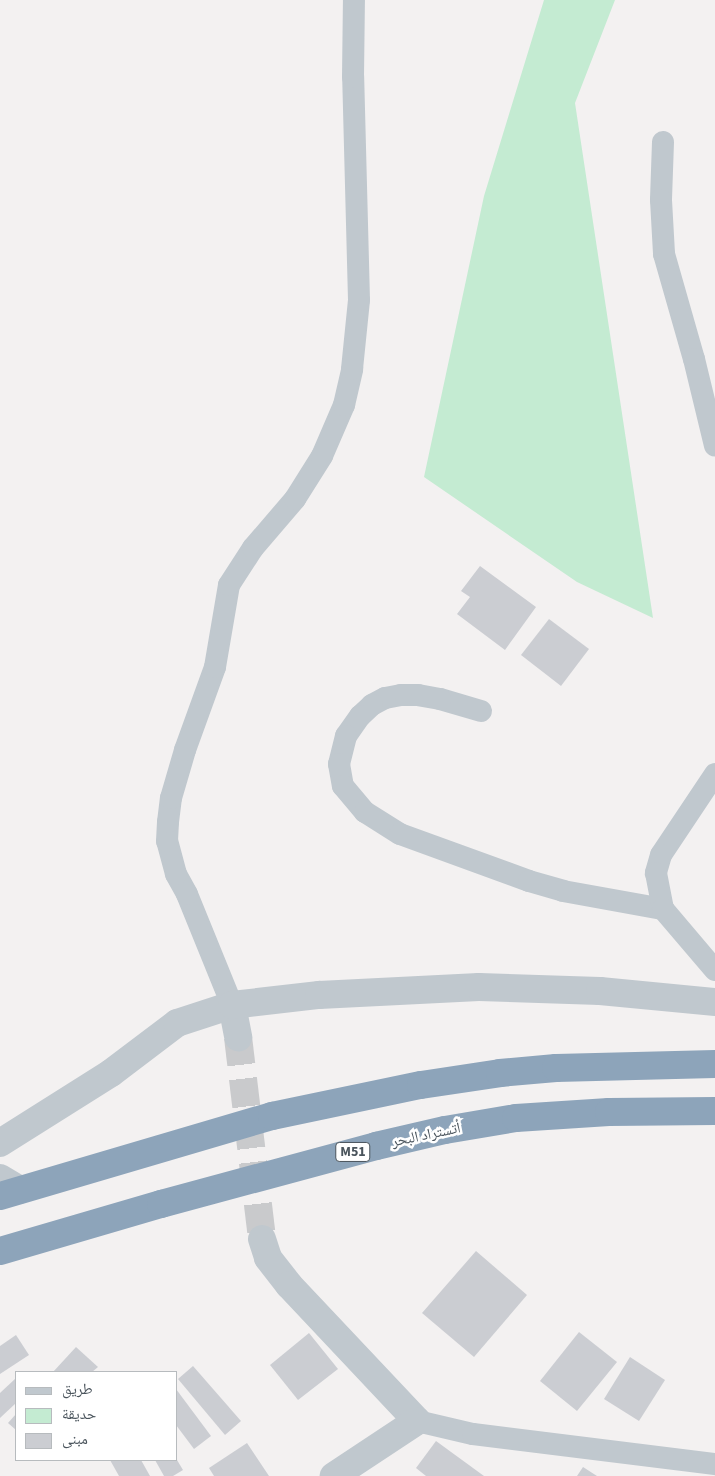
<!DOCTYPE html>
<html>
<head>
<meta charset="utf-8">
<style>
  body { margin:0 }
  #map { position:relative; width:715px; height:1476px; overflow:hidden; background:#f3f1f1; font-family:"Source Sans 3","Noto Naskh Arabic",sans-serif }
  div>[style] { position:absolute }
  .green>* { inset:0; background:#c4ebd2 }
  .building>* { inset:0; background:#cbcdd2 }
  .tertiary-tunnel>* { height:28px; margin-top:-14px; transform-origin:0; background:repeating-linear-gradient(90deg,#c9cacc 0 28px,transparent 0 42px) }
  .minor>* { height:22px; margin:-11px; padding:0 11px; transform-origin:11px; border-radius:11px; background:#c0c8ce }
  .tertiary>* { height:28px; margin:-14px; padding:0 14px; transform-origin:14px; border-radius:14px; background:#c0c8ce }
  .motorway>* { height:28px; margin:-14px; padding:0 14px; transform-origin:14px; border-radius:14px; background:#8da4ba }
  span { translate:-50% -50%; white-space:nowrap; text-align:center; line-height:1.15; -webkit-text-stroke:5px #fff; paint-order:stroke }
  .shield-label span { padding:1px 4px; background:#fff; border:1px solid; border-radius:4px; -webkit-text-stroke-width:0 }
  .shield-label { font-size:14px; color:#4a545c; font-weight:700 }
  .street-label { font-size:15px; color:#4a545c }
  .legend { position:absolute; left:15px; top:1371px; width:162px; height:90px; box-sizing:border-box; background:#fff; border:1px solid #b7bbbe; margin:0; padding:6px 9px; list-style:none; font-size:15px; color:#4a545c }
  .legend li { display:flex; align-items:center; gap:10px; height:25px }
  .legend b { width:25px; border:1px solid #b7bbbe }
</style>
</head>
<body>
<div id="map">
  <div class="green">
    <i style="clip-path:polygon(544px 0,615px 0,575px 103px,653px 618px,577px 582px,424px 477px,484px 196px)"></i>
  </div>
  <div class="building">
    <i style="clip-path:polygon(480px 566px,536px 607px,505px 650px,457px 614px,470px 597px,461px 591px)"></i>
    <i style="clip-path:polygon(549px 619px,589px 649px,561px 686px,521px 655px)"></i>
    <i style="clip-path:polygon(476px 1251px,527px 1295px,474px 1357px,422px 1313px)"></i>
    <i style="clip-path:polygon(579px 1332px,617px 1362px,577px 1411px,540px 1381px)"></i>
    <i style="clip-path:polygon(309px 1333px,338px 1369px,298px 1400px,270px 1365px)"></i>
    <i style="clip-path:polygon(16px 1335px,29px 1355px,0 1374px,0 1346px)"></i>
    <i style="clip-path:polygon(76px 1347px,98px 1367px,92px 1372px,53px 1372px)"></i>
    <i style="clip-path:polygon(630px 1357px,665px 1380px,639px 1421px,604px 1399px)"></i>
    <i style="clip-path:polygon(193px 1366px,241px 1421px,225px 1435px,178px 1379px)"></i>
    <i style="clip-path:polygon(16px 1378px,16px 1403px,0 1418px,0 1393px)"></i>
    <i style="clip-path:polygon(176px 1389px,211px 1436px,194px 1449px,176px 1425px)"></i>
    <i style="clip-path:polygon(16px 1414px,16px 1430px,8px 1423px)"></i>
    <i style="clip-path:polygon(436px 1441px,484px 1476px,426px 1476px,416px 1468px)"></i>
    <i style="clip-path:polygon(247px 1443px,269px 1476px,214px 1476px,209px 1468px)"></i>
    <i style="clip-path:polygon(110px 1460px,141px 1460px,150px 1476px,119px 1476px)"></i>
    <i style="clip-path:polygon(155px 1460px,177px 1460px,183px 1470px,173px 1476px,164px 1476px)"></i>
    <i style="clip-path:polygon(583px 1467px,597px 1476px,577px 1476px)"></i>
  </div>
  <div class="tertiary-tunnel">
    <i style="left:238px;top:1037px;width:203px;rotate:83.2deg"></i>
  </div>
  <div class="minor">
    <i style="left:663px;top:142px;width:58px;rotate:92deg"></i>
    <i style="left:661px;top:200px;width:54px;rotate:86.8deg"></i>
    <i style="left:664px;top:254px;width:109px;rotate:74.1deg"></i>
    <i style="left:694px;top:359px;width:89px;rotate:76.4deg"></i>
    <i style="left:481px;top:711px;width:43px;rotate:-163.7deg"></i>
    <i style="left:440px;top:699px;width:22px;rotate:-170deg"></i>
    <i style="left:418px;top:695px;width:17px;rotate:180deg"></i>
    <i style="left:401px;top:695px;width:16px;rotate:169deg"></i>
    <i style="left:385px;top:698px;width:15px;rotate:152deg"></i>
    <i style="left:372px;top:705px;width:16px;rotate:137deg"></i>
    <i style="left:360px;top:716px;width:24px;rotate:125deg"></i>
    <i style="left:346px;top:736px;width:29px;rotate:104deg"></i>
    <i style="left:339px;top:764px;width:22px;rotate:80deg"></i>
    <i style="left:343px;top:786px;width:34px;rotate:50deg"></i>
    <i style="left:365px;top:812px;width:41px;rotate:32.2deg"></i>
    <i style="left:400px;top:834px;width:137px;rotate:20deg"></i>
    <i style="left:529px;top:881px;width:35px;rotate:16deg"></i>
    <i style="left:563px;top:891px;width:102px;rotate:10.2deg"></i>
    <i style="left:715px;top:774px;width:97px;rotate:123.7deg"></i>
    <i style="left:661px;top:855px;width:19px;rotate:106deg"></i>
    <i style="left:656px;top:873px;width:37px;rotate:79deg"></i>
    <i style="left:663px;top:909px;width:80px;rotate:49.6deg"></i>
    <i style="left:232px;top:1005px;width:120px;rotate:-112.1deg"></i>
    <i style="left:187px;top:894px;width:23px;rotate:-119deg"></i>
    <i style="left:176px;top:874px;width:34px;rotate:-105deg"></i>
    <i style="left:167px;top:841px;width:19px;rotate:-87deg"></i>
    <i style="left:168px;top:822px;width:24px;rotate:-83deg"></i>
    <i style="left:171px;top:798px;width:50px;rotate:-73.7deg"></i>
    <i style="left:185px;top:750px;width:88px;rotate:-70.1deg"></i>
    <i style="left:215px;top:667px;width:83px;rotate:-80.3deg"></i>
    <i style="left:229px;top:585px;width:44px;rotate:-57deg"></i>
    <i style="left:253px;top:548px;width:65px;rotate:-49.4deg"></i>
    <i style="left:295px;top:499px;width:51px;rotate:-57.9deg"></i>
    <i style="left:322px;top:456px;width:56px;rotate:-66.7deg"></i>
    <i style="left:344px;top:405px;width:37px;rotate:-77deg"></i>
    <i style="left:352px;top:369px;width:69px;rotate:-84.2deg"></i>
    <i style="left:359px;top:300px;width:223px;rotate:-91.5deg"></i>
    <i style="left:353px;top:77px;width:77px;rotate:-89.3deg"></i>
    <i style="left:417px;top:1421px;width:57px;rotate:13.1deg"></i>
    <i style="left:473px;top:1434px;width:244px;rotate:7.1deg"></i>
  </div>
  <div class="tertiary">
    <i style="left:232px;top:1005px;width:33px;rotate:79deg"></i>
    <i style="left:0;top:1143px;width:131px;rotate:-32.2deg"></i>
    <i style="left:111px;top:1073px;width:83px;rotate:-37.1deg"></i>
    <i style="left:177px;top:1023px;width:58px;rotate:-18.1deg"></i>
    <i style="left:232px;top:1005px;width:88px;rotate:-6.6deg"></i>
    <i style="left:319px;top:995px;width:160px;rotate:-2.9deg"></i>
    <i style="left:479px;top:987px;width:121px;rotate:1.9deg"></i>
    <i style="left:600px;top:991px;width:116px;rotate:5.5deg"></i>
    <i style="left:0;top:1178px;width:23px;rotate:31deg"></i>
    <i style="left:262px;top:1239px;width:20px;rotate:72deg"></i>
    <i style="left:268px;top:1258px;width:34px;rotate:52deg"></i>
    <i style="left:289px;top:1285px;width:187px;rotate:46.7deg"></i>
    <i style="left:417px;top:1421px;width:100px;rotate:146.5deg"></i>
  </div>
  <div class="motorway">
    <i style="left:0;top:1196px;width:284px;rotate:-16.4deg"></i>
    <i style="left:272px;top:1116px;width:152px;rotate:-11.8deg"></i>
    <i style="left:421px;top:1085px;width:80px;rotate:-8.6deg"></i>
    <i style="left:500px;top:1073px;width:56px;rotate:-5.1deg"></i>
    <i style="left:556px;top:1068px;width:159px;rotate:-1.4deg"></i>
    <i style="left:0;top:1251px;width:168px;rotate:-16.3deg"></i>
    <i style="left:161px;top:1204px;width:223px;rotate:-15.1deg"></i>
    <i style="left:376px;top:1146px;width:71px;rotate:-13.1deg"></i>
    <i style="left:445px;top:1130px;width:72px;rotate:-9.6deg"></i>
    <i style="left:516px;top:1118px;width:93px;rotate:-3.7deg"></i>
    <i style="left:609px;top:1112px;width:106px;rotate:-0.5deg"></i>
  </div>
  <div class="shield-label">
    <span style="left:353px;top:1152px">M51</span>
  </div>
  <div class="street-label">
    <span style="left:426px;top:1135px;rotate:-12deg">أتستراد البحر</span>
  </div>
  <ul class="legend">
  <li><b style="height:6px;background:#c0c8ce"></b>طريق</li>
  <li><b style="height:14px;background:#c4ebd2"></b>حديقة</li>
  <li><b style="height:14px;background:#cbcdd2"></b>مبنى</li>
  </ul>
</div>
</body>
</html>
